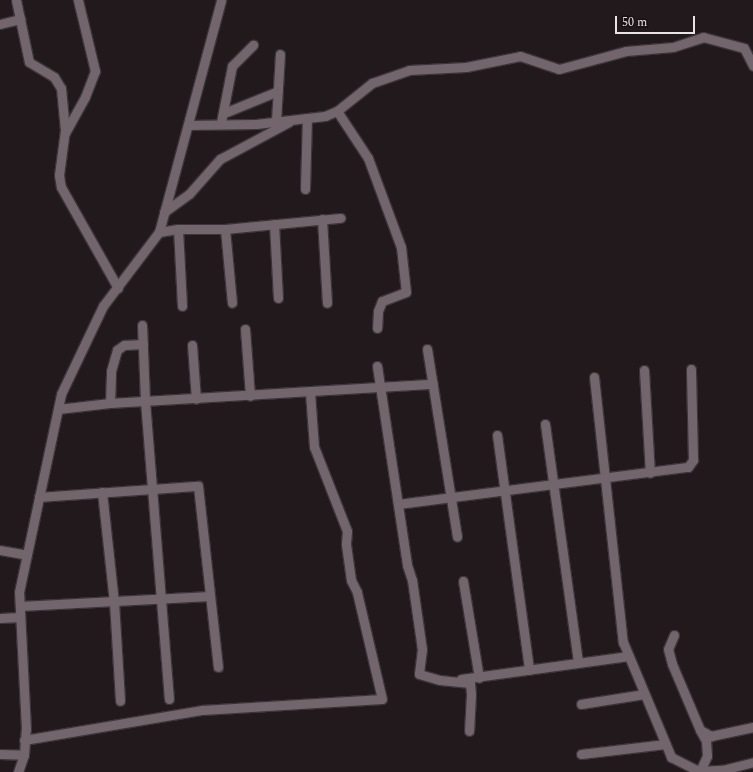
<!DOCTYPE html>
<html>
<head>
<meta charset="utf-8">
<style>
  body { margin:0 }
  #map { position:relative; width:753px; height:772px; overflow:hidden; background:#22191d; font-family:Spectral,serif }
  div>[style] { position:absolute }
  .roads { filter:drop-shadow(1px 0 #3c3638) drop-shadow(-1px 0 #3c3638) drop-shadow(0 1px #3c3638) drop-shadow(0 -1px #3c3638) }
  .street>* { height:9px; margin:-4.5px; padding:0 4.5px; transform-origin:4.5px; border-radius:4.5px; background:#72666c }
  span { translate:-50% -50%; white-space:nowrap; text-align:center; line-height:1.15; -webkit-text-stroke:4px #191014; paint-order:stroke }
  .scale { position:absolute; left:615px; top:16px; width:80px; height:18px; box-sizing:border-box; border:2px solid #eae3e6; border-top:0; padding-left:5px; font-size:12px; line-height:14px; white-space:nowrap; color:#eae3e6; -webkit-text-stroke:3px #191014; paint-order:stroke }
</style>
</head>
<body>
<div id="map">
  <div class="roads">
    <div class="street">
      <i style="left:16px;top:0;width:63px;rotate:78.2deg"></i>
      <i style="left:29px;top:62px;width:29px;rotate:31deg"></i>
      <i style="left:54px;top:77px;width:13px;rotate:58deg"></i>
      <i style="left:61px;top:88px;width:42px;rotate:84.6deg"></i>
      <i style="left:65px;top:130px;width:45px;rotate:97.6deg"></i>
      <i style="left:59px;top:175px;width:12px;rotate:81deg"></i>
      <i style="left:61px;top:187px;width:116px;rotate:60.6deg"></i>
      <i style="left:0;top:24px;width:21px;rotate:-14deg"></i>
      <i style="left:337px;top:111px;width:56px;rotate:56.6deg"></i>
      <i style="left:368px;top:158px;width:95px;rotate:69.7deg"></i>
      <i style="left:401px;top:247px;width:45px;rotate:83.7deg"></i>
      <i style="left:406px;top:292px;width:26px;rotate:159deg"></i>
      <i style="left:382px;top:301px;width:11px;rotate:112deg"></i>
      <i style="left:378px;top:311px;width:17px;rotate:93deg"></i>
      <i style="left:224px;top:113px;width:58px;rotate:-22.2deg"></i>
      <i style="left:276px;top:121px;width:67px;rotate:-86.6deg"></i>
      <i style="left:221px;top:122px;width:57px;rotate:-78.9deg"></i>
      <i style="left:232px;top:66px;width:30px;rotate:-45deg"></i>
      <i style="left:188px;top:125px;width:68px;rotate:-0.8deg"></i>
      <i style="left:256px;top:124px;width:69px;rotate:-6.6deg"></i>
      <i style="left:325px;top:116px;width:13px;rotate:-23deg"></i>
      <i style="left:337px;top:111px;width:45px;rotate:-38.7deg"></i>
      <i style="left:372px;top:83px;width:39px;rotate:-19deg"></i>
      <i style="left:409px;top:70px;width:57px;rotate:-3deg"></i>
      <i style="left:466px;top:67px;width:55px;rotate:-11.5deg"></i>
      <i style="left:520px;top:56px;width:41px;rotate:18.4deg"></i>
      <i style="left:559px;top:69px;width:69px;rotate:-15deg"></i>
      <i style="left:626px;top:51px;width:47px;rotate:-4.9deg"></i>
      <i style="left:673px;top:47px;width:32px;rotate:-18deg"></i>
      <i style="left:703px;top:37px;width:42px;rotate:15deg"></i>
      <i style="left:744px;top:48px;width:20px;rotate:63deg"></i>
      <i style="left:65px;top:133px;width:41px;rotate:-60.9deg"></i>
      <i style="left:85px;top:97px;width:28px;rotate:-69deg"></i>
      <i style="left:95px;top:71px;width:73px;rotate:-103.5deg"></i>
      <i style="left:305px;top:189px;width:71px;rotate:-88.4deg"></i>
      <i style="left:164px;top:212px;width:31px;rotate:-36deg"></i>
      <i style="left:189px;top:194px;width:47px;rotate:-48.5deg"></i>
      <i style="left:220px;top:159px;width:78px;rotate:-28.2deg"></i>
      <i style="left:322px;top:219px;width:84px;rotate:86.6deg"></i>
      <i style="left:274px;top:224px;width:74px;rotate:86.9deg"></i>
      <i style="left:178px;top:229px;width:77px;rotate:87deg"></i>
      <i style="left:225px;top:229px;width:74px;rotate:84.6deg"></i>
      <i style="left:159px;top:232px;width:19px;rotate:-9deg"></i>
      <i style="left:178px;top:229px;width:47px"></i>
      <i style="left:225px;top:229px;width:116px;rotate:-5.5deg"></i>
      <i style="left:142px;top:325px;width:76px;rotate:87.7deg"></i>
      <i style="left:145px;top:401px;width:299px;rotate:85.4deg"></i>
      <i style="left:245px;top:329px;width:67px;rotate:85.7deg"></i>
      <i style="left:192px;top:345px;width:54px;rotate:85.8deg"></i>
      <i style="left:427px;top:349px;width:190px;rotate:80.9deg"></i>
      <i style="left:377px;top:366px;width:201px;rotate:81.4deg"></i>
      <i style="left:407px;top:565px;width:16px;rotate:72deg"></i>
      <i style="left:412px;top:580px;width:70px;rotate:81.8deg"></i>
      <i style="left:422px;top:649px;width:25px;rotate:97deg"></i>
      <i style="left:419px;top:674px;width:22px;rotate:16deg"></i>
      <i style="left:440px;top:680px;width:30px;rotate:6deg"></i>
      <i style="left:470px;top:683px;width:11px;rotate:85deg"></i>
      <i style="left:471px;top:694px;width:37px;rotate:93deg"></i>
      <i style="left:644px;top:370px;width:103px;rotate:86.7deg"></i>
      <i style="left:594px;top:377px;width:267px;rotate:83.8deg"></i>
      <i style="left:623px;top:642px;width:125px;rotate:67.3deg"></i>
      <i style="left:671px;top:757px;width:33px;rotate:27deg"></i>
      <i style="left:110px;top:403px;width:32px;rotate:-88deg"></i>
      <i style="left:111px;top:371px;width:22px;rotate:-74deg"></i>
      <i style="left:117px;top:350px;width:9px;rotate:-36deg"></i>
      <i style="left:124px;top:345px;width:19px;rotate:-3deg"></i>
      <i style="left:58px;top:409px;width:52px;rotate:-6.6deg"></i>
      <i style="left:110px;top:403px;width:323px;rotate:-3.4deg"></i>
      <i style="left:545px;top:424px;width:241px;rotate:82.1deg"></i>
      <i style="left:497px;top:435px;width:237px;rotate:82.2deg"></i>
      <i style="left:102px;top:492px;width:111px;rotate:83.8deg"></i>
      <i style="left:114px;top:602px;width:99px;rotate:86.5deg"></i>
      <i style="left:39px;top:497px;width:159px;rotate:-4deg"></i>
      <i style="left:198px;top:486px;width:182px;rotate:83.7deg"></i>
      <i style="left:398px;top:504px;width:292px;rotate:-7.3deg"></i>
      <i style="left:688px;top:467px;width:9px;rotate:-54deg"></i>
      <i style="left:693px;top:460px;width:91px;rotate:-91.3deg"></i>
      <i style="left:0;top:550px;width:27px;rotate:10deg"></i>
      <i style="left:463px;top:581px;width:98px;rotate:80.6deg"></i>
      <i style="left:20px;top:606px;width:190px;rotate:-3deg"></i>
      <i style="left:0;top:618px;width:20px;rotate:-3deg"></i>
      <i style="left:674px;top:635px;width:15px;rotate:113deg"></i>
      <i style="left:668px;top:649px;width:16px;rotate:75deg"></i>
      <i style="left:672px;top:664px;width:72px;rotate:67deg"></i>
      <i style="left:700px;top:730px;width:13px;rotate:29deg"></i>
      <i style="left:711px;top:736px;width:43px;rotate:-12.1deg"></i>
      <i style="left:461px;top:679px;width:169px;rotate:-7.8deg"></i>
      <i style="left:581px;top:704px;width:64px;rotate:-9deg"></i>
      <i style="left:700px;top:730px;width:13px;rotate:61deg"></i>
      <i style="left:706px;top:741px;width:15px;rotate:86deg"></i>
      <i style="left:707px;top:756px;width:17px;rotate:115deg"></i>
      <i style="left:700px;top:771px;width:22px;rotate:-3deg"></i>
      <i style="left:722px;top:770px;width:32px;rotate:-14deg"></i>
      <i style="left:24px;top:740px;width:181px;rotate:-9.6deg"></i>
      <i style="left:202px;top:710px;width:180px;rotate:-3.5deg"></i>
      <i style="left:382px;top:699px;width:110px;rotate:-103.2deg"></i>
      <i style="left:357px;top:592px;width:13px;rotate:-117deg"></i>
      <i style="left:351px;top:580px;width:37px;rotate:-98deg"></i>
      <i style="left:346px;top:543px;width:12px;rotate:-85deg"></i>
      <i style="left:347px;top:531px;width:90px;rotate:-111.4deg"></i>
      <i style="left:314px;top:447px;width:54px;rotate:-94.2deg"></i>
      <i style="left:0;top:754px;width:24px;rotate:2deg"></i>
      <i style="left:581px;top:754px;width:85px;rotate:-6.8deg"></i>
      <i style="left:18px;top:772px;width:18px;rotate:-71deg"></i>
      <i style="left:24px;top:755px;width:26px;rotate:-86deg"></i>
      <i style="left:26px;top:729px;width:137px;rotate:-92.9deg"></i>
      <i style="left:19px;top:592px;width:202px;rotate:-78deg"></i>
      <i style="left:61px;top:394px;width:98px;rotate:-64.5deg"></i>
      <i style="left:103px;top:306px;width:93px;rotate:-52.9deg"></i>
      <i style="left:159px;top:232px;width:240px;rotate:-75deg"></i>
    </div>
  </div>
  <div class="scale">50 m</div>
</div>
</body>
</html>
